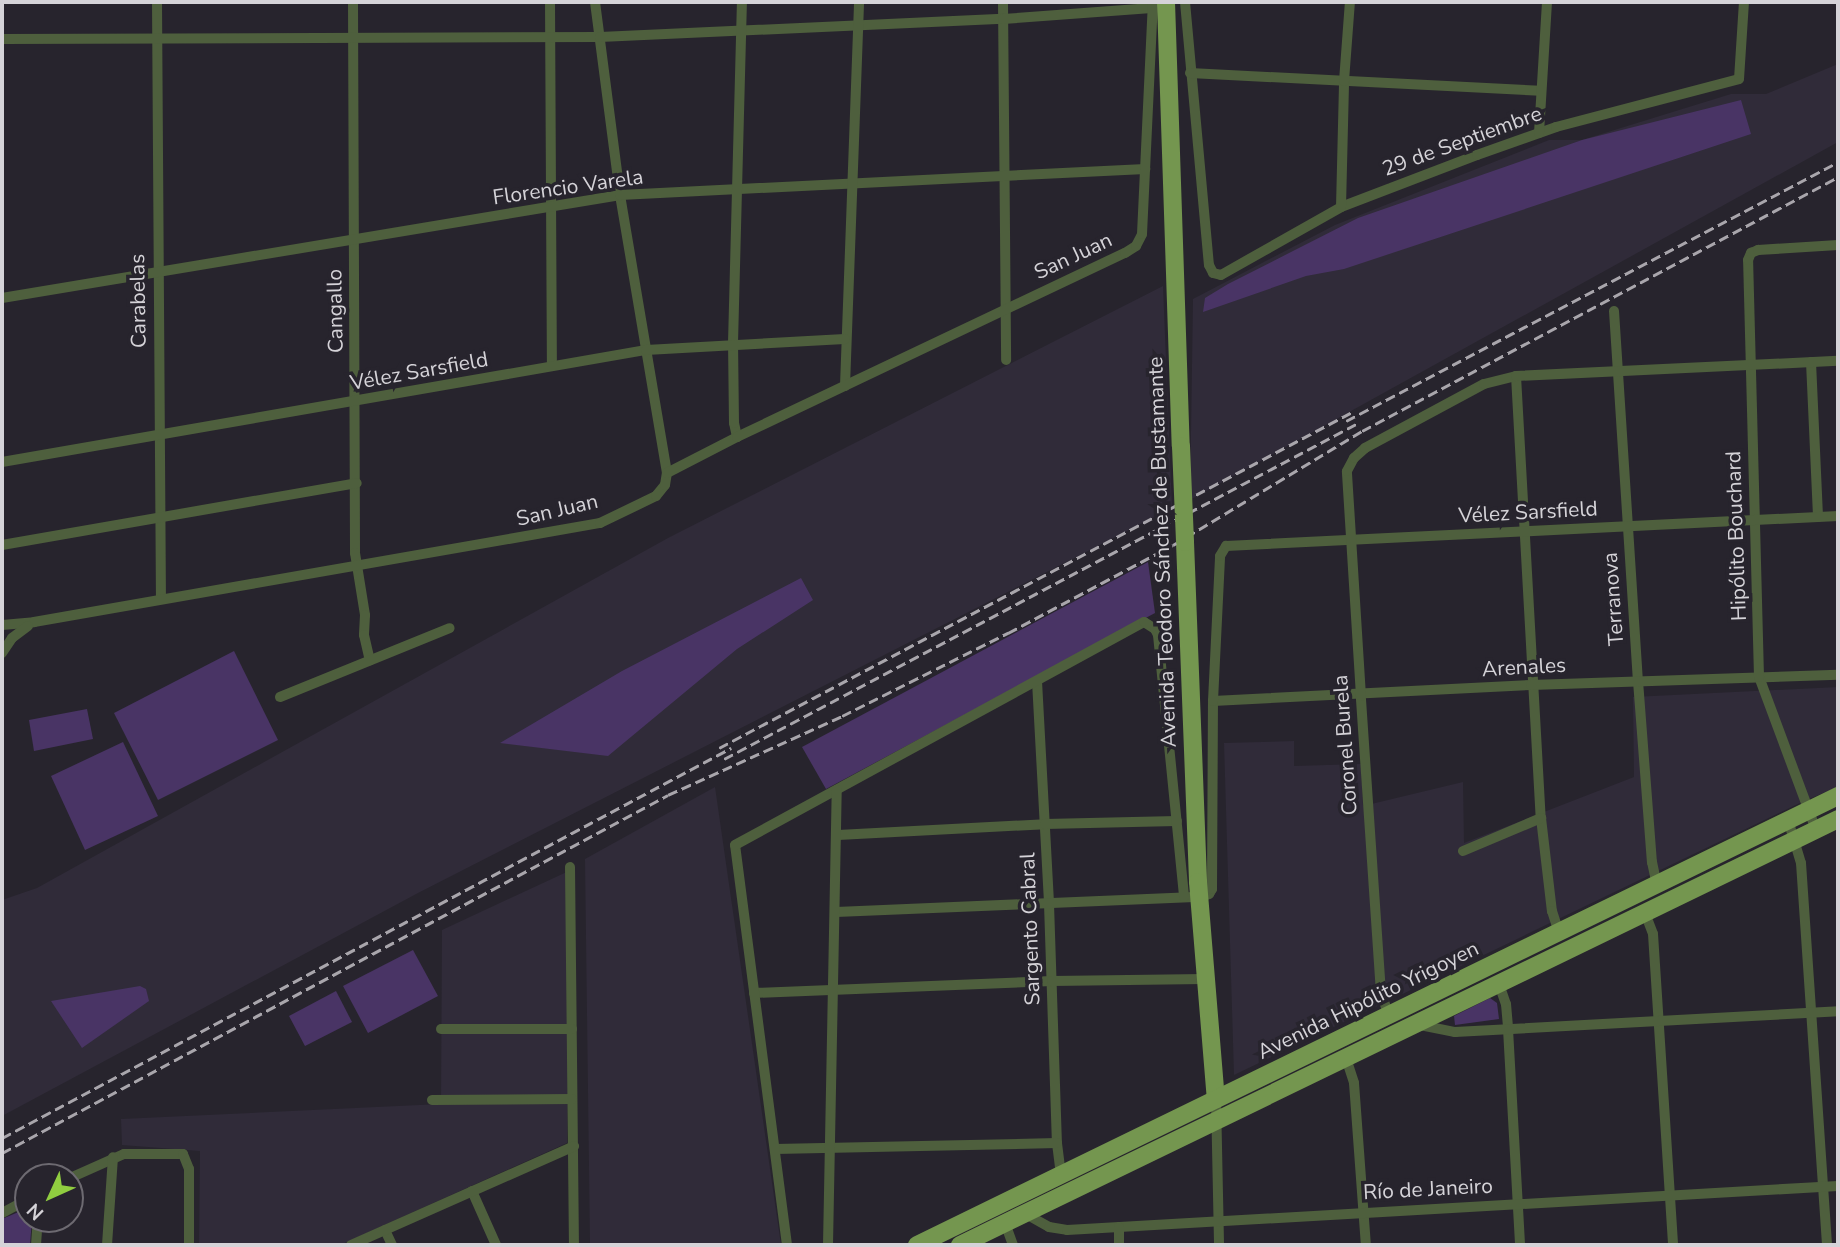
<!DOCTYPE html>
<html>
<head>
<meta charset="utf-8">
<style>
  body { margin:0 }
  #map { position:relative; width:1840px; height:1247px; overflow:hidden; background:#27242d; font-family:"Nunito Sans",sans-serif }
  div>[style] { position:absolute }
  .built>* { inset:0; background:#302b39 }
  .green>* { inset:0; background:#493465 }
  .minor>* { height:10px; margin:-5px; padding:0 5px; transform-origin:5px; border-radius:5px; background:#4e5f3d }
  .primary>* { height:18px; margin:-9px; padding:0 9px; transform-origin:9px; border-radius:9px; background:#74964f }
  .rail>* { height:2.5px; margin-top:-1.25px; transform-origin:0; background:repeating-linear-gradient(90deg,#a9a6ac 0 10px,transparent 0 15px) }
  .primary-bridge>* { height:18px; margin:-9px; padding:0 9px; transform-origin:9px; border-radius:9px; background:#74964f }
  span { translate:-50% -50%; white-space:nowrap; text-align:center; line-height:1.15; -webkit-text-stroke:7px #27242d; paint-order:stroke }
  .street-label { font-size:21px; color:#d5d3d8 }
  .frame { position:absolute; inset:0; border:4px solid #d5d3d8; pointer-events:none }
  .north { position:absolute; left:14px; top:1163px; width:70px; height:70px; box-sizing:border-box; background:#27242d; border:2px solid #6d6a71; border-radius:50%; rotate:225deg; font-size:19px; font-weight:700; line-height:28px; text-align:center; color:#d5d3d8 }
  .north::after { content:''; display:block; margin:auto; width:24px; height:32px; background:#90cd40; clip-path:polygon(50% 0,100% 100%,50% 72%,0 100%) }
</style>
</head>
<body>
<div id="map">
  <div class="built">
    <i style="clip-path:polygon(1838px 64px,1838px 142px,1190px 500px,1193px 299px,1335px 225px,1549px 140px,1582px 140px,1731px 94px,1766px 94px)"></i>
    <i style="clip-path:polygon(1163px 286px,1172px 508px,418px 893px,2px 1116px,2px 900px,37px 888px,668px 538px)"></i>
    <i style="clip-path:polygon(1838px 687px,1838px 787px,1804px 801px,1234px 1075px,1224px 743px,1294px 741px,1294px 766px,1361px 764px,1363px 806px,1463px 782px,1464px 843px,1634px 777px,1633px 697px)"></i>
    <i style="clip-path:polygon(715px 787px,781px 1245px,590px 1245px,585px 859px)"></i>
    <i style="clip-path:polygon(571px 870px,567px 1143px,340px 1245px,199px 1245px,200px 1151px,122px 1145px,121px 1119px,441px 1104px,442px 930px)"></i>
  </div>
  <div class="green">
    <i style="clip-path:polygon(1741px 100px,1751px 134px,1344px 269px,1306px 276px,1203px 312px,1205px 298px,1228px 284px,1358px 218px,1582px 140px)"></i>
    <i style="clip-path:polygon(1148px 562px,1155px 613px,826px 789px,802px 747px)"></i>
    <i style="clip-path:polygon(801px 578px,813px 600px,737px 649px,608px 756px,500px 743px,622px 671px)"></i>
    <i style="clip-path:polygon(234px 651px,278px 740px,158px 800px,114px 713px)"></i>
    <i style="clip-path:polygon(87px 709px,93px 739px,34px 751px,29px 720px)"></i>
    <i style="clip-path:polygon(123px 742px,158px 816px,85px 850px,51px 776px)"></i>
    <i style="clip-path:polygon(413px 950px,438px 996px,368px 1033px,343px 986px)"></i>
    <i style="clip-path:polygon(140px 986px,146px 989px,149px 1001px,82px 1048px,51px 1001px)"></i>
    <i style="clip-path:polygon(336px 991px,352px 1022px,305px 1046px,289px 1016px)"></i>
    <i style="clip-path:polygon(1490px 998px,1497px 1003px,1499px 1019px,1455px 1025px,1454px 1016px)"></i>
    <i style="clip-path:polygon(28px 1208px,28px 1219px,32px 1219px,30px 1245px,2px 1245px,2px 1219px)"></i>
  </div>
  <div class="minor">
    <i style="left:157px;top:2px;width:597px;rotate:89.62deg"></i>
    <i style="left:353px;top:2px;width:551px;rotate:89.79deg"></i>
    <i style="left:355px;top:553px;width:63px;rotate:80.8deg"></i>
    <i style="left:365px;top:615px;width:20px;rotate:93deg"></i>
    <i style="left:364px;top:635px;width:26px;rotate:77deg"></i>
    <i style="left:550px;top:2px;width:363px;rotate:89.7deg"></i>
    <i style="left:595px;top:2px;width:195px;rotate:82.6deg"></i>
    <i style="left:620px;top:195px;width:282px;rotate:80.4deg"></i>
    <i style="left:1003px;top:2px;width:358px;rotate:89.5deg"></i>
    <i style="left:1185px;top:2px;width:264px;rotate:84.8deg"></i>
    <i style="left:1209px;top:265px;width:9px;rotate:63deg"></i>
    <i style="left:1213px;top:273px;width:8px;rotate:14deg"></i>
    <i style="left:1221px;top:275px;width:138px;rotate:-29.5deg"></i>
    <i style="left:1341px;top:207px;width:146px;rotate:-20.9deg"></i>
    <i style="left:1477px;top:155px;width:84px;rotate:-19.5deg"></i>
    <i style="left:1556px;top:127px;width:189px;rotate:-14.7deg"></i>
    <i style="left:1739px;top:79px;width:77px;rotate:-86.3deg"></i>
    <i style="left:2px;top:39px;width:598px;rotate:-0.19deg"></i>
    <i style="left:600px;top:37px;width:403px;rotate:-2.6deg"></i>
    <i style="left:1003px;top:19px;width:149px;rotate:-4.2deg"></i>
    <i style="left:1190px;top:73px;width:350px;rotate:2.9deg"></i>
    <i style="left:1539px;top:133px;width:131px;rotate:-86.5deg"></i>
    <i style="left:1341px;top:207px;width:126px;rotate:-88.6deg"></i>
    <i style="left:1344px;top:81px;width:79px;rotate:-85.7deg"></i>
    <i style="left:2px;top:298px;width:627px;rotate:-9.46deg"></i>
    <i style="left:620px;top:195px;width:526px;rotate:-2.84deg"></i>
    <i style="left:1614px;top:311px;width:371px;rotate:86.3deg"></i>
    <i style="left:1638px;top:681px;width:182px;rotate:85.6deg"></i>
    <i style="left:1652px;top:862px;width:24px;rotate:78deg"></i>
    <i style="left:1811px;top:362px;width:155px;rotate:87.4deg"></i>
    <i style="left:1516px;top:376px;width:443px;rotate:86.8deg"></i>
    <i style="left:1541px;top:818px;width:94px;rotate:83.3deg"></i>
    <i style="left:1552px;top:911px;width:22px;rotate:72deg"></i>
    <i style="left:845px;top:386px;width:384px;rotate:-87.9deg"></i>
    <i style="left:737px;top:437px;width:14px;rotate:-102deg"></i>
    <i style="left:734px;top:423px;width:80px;rotate:-90.7deg"></i>
    <i style="left:733px;top:343px;width:341px;rotate:-88.5deg"></i>
    <i style="left:2px;top:462px;width:654px;rotate:-9.87deg"></i>
    <i style="left:646px;top:350px;width:199px;rotate:-3.2deg"></i>
    <i style="left:2px;top:545px;width:360px;rotate:-9.9deg"></i>
    <i style="left:2px;top:625px;width:32px;rotate:-5deg"></i>
    <i style="left:34px;top:622px;width:575px;rotate:-9.92deg"></i>
    <i style="left:600px;top:523px;width:62px;rotate:-25.7deg"></i>
    <i style="left:656px;top:496px;width:14px;rotate:-51deg"></i>
    <i style="left:665px;top:485px;width:12px;rotate:-81deg"></i>
    <i style="left:667px;top:473px;width:79px;rotate:-27.2deg"></i>
    <i style="left:737px;top:437px;width:429px;rotate:-25.4deg"></i>
    <i style="left:1125px;top:253px;width:13px;rotate:-32deg"></i>
    <i style="left:1136px;top:246px;width:13px;rotate:-63deg"></i>
    <i style="left:1142px;top:234px;width:232px;rotate:-87.3deg"></i>
    <i style="left:2px;top:653px;width:18px;rotate:-56deg"></i>
    <i style="left:12px;top:638px;width:20px;rotate:-37deg"></i>
    <i style="left:1037px;top:681px;width:223px;rotate:86.9deg"></i>
    <i style="left:1049px;top:904px;width:239px;rotate:88.1deg"></i>
    <i style="left:1057px;top:1143px;width:32px;rotate:83deg"></i>
    <i style="left:280px;top:697px;width:183px;rotate:-22.1deg"></i>
    <i style="left:1213px;top:701px;width:318px;rotate:-2.9deg"></i>
    <i style="left:1531px;top:685px;width:307px;rotate:-1.9deg"></i>
    <i style="left:1788px;top:820px;width:45px;rotate:73.2deg"></i>
    <i style="left:1801px;top:863px;width:383px;rotate:86.1deg"></i>
    <i style="left:1816px;top:830px;width:163px;rotate:-110.4deg"></i>
    <i style="left:1759px;top:677px;width:417px;rotate:-91.5deg"></i>
    <i style="left:1748px;top:260px;width:8px;rotate:-67deg"></i>
    <i style="left:1751px;top:253px;width:8px;rotate:-23deg"></i>
    <i style="left:1758px;top:250px;width:80px;rotate:-3.6deg"></i>
    <i style="left:838px;top:835px;width:207px;rotate:-3deg"></i>
    <i style="left:1045px;top:824px;width:132px;rotate:-1.3deg"></i>
    <i style="left:1463px;top:851px;width:85px;rotate:-22.9deg"></i>
    <i style="left:570px;top:867px;width:378px;rotate:89.4deg"></i>
    <i style="left:836px;top:912px;width:365px;rotate:-2.4deg"></i>
    <i style="left:1201px;top:897px;width:9px;rotate:-21deg"></i>
    <i style="left:1209px;top:894px;width:6px;rotate:-59deg"></i>
    <i style="left:1212px;top:889px;width:188px;rotate:-89.7deg"></i>
    <i style="left:1213px;top:701px;width:145px;rotate:-87.2deg"></i>
    <i style="left:1220px;top:556px;width:12px;rotate:-59deg"></i>
    <i style="left:1226px;top:546px;width:613px;rotate:-2.81deg"></i>
    <i style="left:1645px;top:913px;width:22px;rotate:69deg"></i>
    <i style="left:1653px;top:934px;width:312px;rotate:86.3deg"></i>
    <i style="left:1499px;top:984px;width:21px;rotate:71deg"></i>
    <i style="left:1506px;top:1004px;width:25px;rotate:85deg"></i>
    <i style="left:1508px;top:1029px;width:216px;rotate:86.8deg"></i>
    <i style="left:754px;top:993px;width:298px;rotate:-2.3deg"></i>
    <i style="left:1052px;top:981px;width:152px;rotate:-0.8deg"></i>
    <i style="left:1389px;top:1016px;width:24px;rotate:-109deg"></i>
    <i style="left:1381px;top:993px;width:298px;rotate:-93.9deg"></i>
    <i style="left:1361px;top:696px;width:225px;rotate:-93.6deg"></i>
    <i style="left:1347px;top:471px;width:15px;rotate:-62deg"></i>
    <i style="left:1354px;top:458px;width:15px;rotate:-42deg"></i>
    <i style="left:1365px;top:448px;width:135px;rotate:-28.3deg"></i>
    <i style="left:1484px;top:384px;width:33px;rotate:-14deg"></i>
    <i style="left:1516px;top:376px;width:322px;rotate:-2.7deg"></i>
    <i style="left:1415px;top:1024px;width:41px;rotate:11.3deg"></i>
    <i style="left:1455px;top:1032px;width:384px;rotate:-3.1deg"></i>
    <i style="left:441px;top:1029px;width:131px"></i>
    <i style="left:1346px;top:1058px;width:26px;rotate:72deg"></i>
    <i style="left:1354px;top:1083px;width:162px;rotate:85.8deg"></i>
    <i style="left:1216px;top:1099px;width:146px;rotate:88.8deg"></i>
    <i style="left:432px;top:1100px;width:140px;rotate:-0.4deg"></i>
    <i style="left:775px;top:1149px;width:282px;rotate:-1.2deg"></i>
    <i style="left:70px;top:1178px;width:59px;rotate:-24deg"></i>
    <i style="left:124px;top:1154px;width:59px"></i>
    <i style="left:183px;top:1154px;width:16px;rotate:68deg"></i>
    <i style="left:189px;top:1169px;width:76px;rotate:90deg"></i>
    <i style="left:472px;top:1191px;width:59px;rotate:66deg"></i>
    <i style="left:2px;top:1213px;width:30px;rotate:-28deg"></i>
    <i style="left:1024px;top:1213px;width:29px;rotate:29deg"></i>
    <i style="left:1049px;top:1227px;width:18px;rotate:9deg"></i>
    <i style="left:1067px;top:1230px;width:772px;rotate:-3.27deg"></i>
    <i style="left:1005px;top:1223px;width:23px;rotate:70deg"></i>
    <i style="left:1119px;top:1227px;width:18px;rotate:90deg"></i>
    <i style="left:385px;top:1230px;width:17px;rotate:65deg"></i>
    <i style="left:36px;top:1245px;width:26px;rotate:-86deg"></i>
    <i style="left:107px;top:1245px;width:88px;rotate:-86.1deg"></i>
    <i style="left:351px;top:1245px;width:244px;rotate:-23.9deg"></i>
    <i style="left:787px;top:1245px;width:403px;rotate:-97.4deg"></i>
    <i style="left:735px;top:845px;width:466px;rotate:-28.6deg"></i>
    <i style="left:1144px;top:622px;width:13px;rotate:32deg"></i>
    <i style="left:1155px;top:629px;width:7px;rotate:63deg"></i>
    <i style="left:1158px;top:635px;width:263px;rotate:84.3deg"></i>
    <i style="left:828px;top:1245px;width:455px;rotate:-88.9deg"></i>
  </div>
  <div class="primary">
    <i style="left:1166px;top:2px;width:444px;rotate:88.1deg"></i>
    <i style="left:1185px;top:542px;width:340px;rotate:87.8deg"></i>
    <i style="left:1198px;top:882px;width:218px;rotate:85.3deg"></i>
    <i style="left:917px;top:1245px;width:1025px;rotate:-25.99deg"></i>
    <i style="left:960px;top:1245px;width:976px;rotate:-25.88deg"></i>
  </div>
  <div class="rail">
    <i style="left:1346px;top:421px;width:556px;rotate:-27.76deg"></i>
    <i style="left:719px;top:748px;width:717px;rotate:-27.96deg"></i>
    <i style="left:724px;top:759px;width:718px;rotate:-27.92deg"></i>
    <i style="left:2px;top:1138px;width:827px;rotate:-28.15deg"></i>
    <i style="left:2px;top:1153px;width:756px;rotate:-28.26deg"></i>
    <i style="left:668px;top:795px;width:191px;rotate:-24.4deg"></i>
    <i style="left:842px;top:716px;width:186px;rotate:-26.6deg"></i>
    <i style="left:1008px;top:633px;width:187px;rotate:-28.1deg"></i>
    <i style="left:1173px;top:545px;width:221px;rotate:-31.1deg"></i>
    <i style="left:1362px;top:431px;width:540px;rotate:-28.08deg"></i>
  </div>
  <div class="primary-bridge">
    <i style="left:1181px;top:446px;width:96px;rotate:87.6deg"></i>
  </div>
  <div class="street-label">
    <span style="left:1462px;top:141px;rotate:-20deg">29 de Septiembre</span>
    <span style="left:568px;top:187px;rotate:-8deg">Florencio Varela</span>
    <span style="left:1073px;top:256px;rotate:-25deg">San Juan</span>
    <span style="left:138px;top:301px;rotate:-91deg">Carabelas</span>
    <span style="left:335px;top:311px;rotate:-91deg">Cangallo</span>
    <span style="left:419px;top:371px;rotate:-10deg">Vélez Sarsfield</span>
    <span style="left:557px;top:510px;rotate:-13deg">San Juan</span>
    <span style="left:1528px;top:512px;rotate:-3deg">Vélez Sarsfield</span>
    <span style="left:1736px;top:536px;rotate:-92deg">Hipólito Bouchard</span>
    <span style="left:1162px;top:552px;rotate:-92deg">Avenida Teodoro Sánchez de Bustamante</span>
    <span style="left:1613px;top:599px;rotate:-94deg">Terranova</span>
    <span style="left:1524px;top:667px;rotate:-3deg">Arenales</span>
    <span style="left:1345px;top:745px;rotate:-94deg">Coronel Burela</span>
    <span style="left:1030px;top:929px;rotate:-92deg">Sargento Cabral</span>
    <span style="left:1368px;top:1000px;rotate:-26deg">Avenida Hipólito Yrigoyen</span>
    <span style="left:1428px;top:1189px;rotate:-3deg">Río de Janeiro</span>
  </div>
  <div class="frame"></div>
  <div class="north">N</div>
</div>
</body>
</html>
